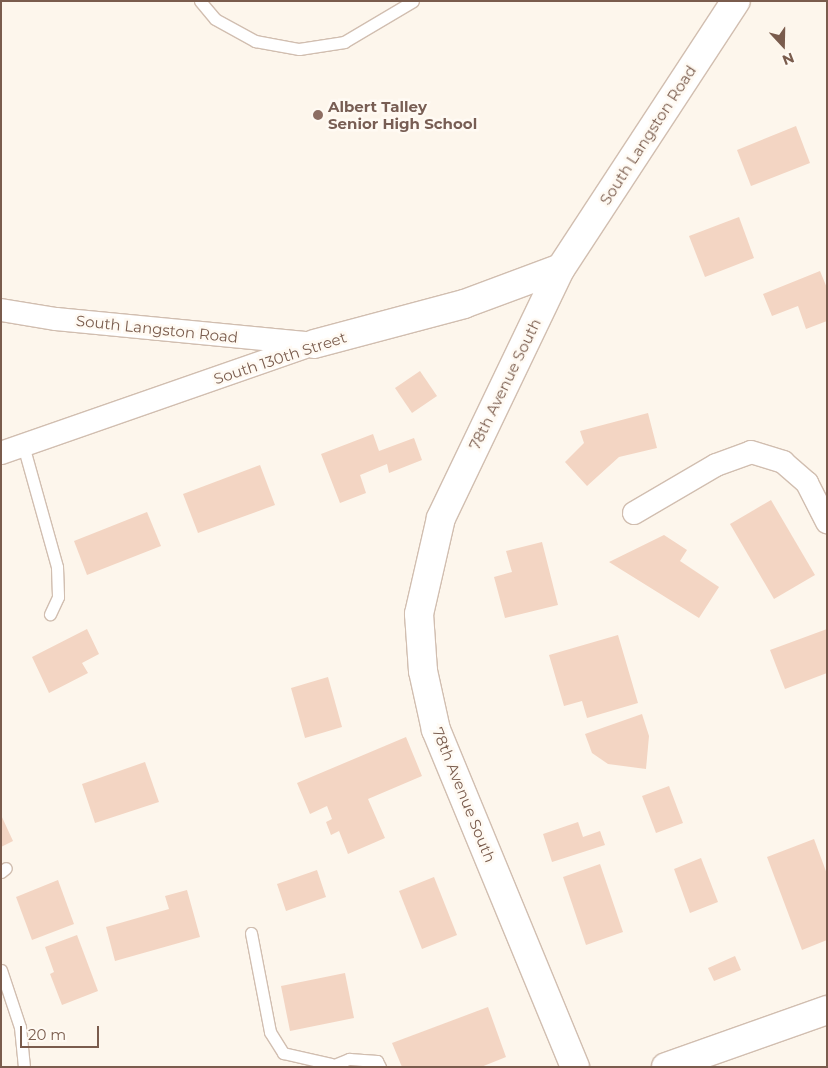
<!DOCTYPE html>
<html>
<head>
<meta charset="utf-8">
<style>
  body { margin:0 }
  #map { position:relative; width:828px; height:1068px; overflow:hidden; background:#fdf6ec; font-family:Montserrat,sans-serif }
  div>[style] { position:absolute }
  .building>* { inset:0; background:#f3d5c3 }
  .roads { filter:drop-shadow(1px 0 #d1beb0) drop-shadow(-1px 0 #d1beb0) drop-shadow(0 1px #d1beb0) drop-shadow(0 -1px #d1beb0) }
  .lane>* { height:11px; margin:-5.5px; padding:0 5.5px; transform-origin:5.5px; border-radius:5.5px; background:#fff }
  .street>* { height:22px; margin:-11px; padding:0 11px; transform-origin:11px; border-radius:11px; background:#fff }
  .secondary>* { height:28px; margin:-14px; padding:0 14px; transform-origin:14px; border-radius:14px; background:#fff }
  .dots>* { width:14px; height:14px; translate:-50% -50%; box-sizing:border-box; border:2px solid #fffaf3; border-radius:50% }
  span { translate:-50% -50%; white-space:nowrap; text-align:center; line-height:1.15; -webkit-text-stroke:5px #fffaf3; paint-order:stroke }
  .education-label { font-size:15px; color:#785e54; font-weight:700 }
  .left { translate:0 -50%; text-align:left }
  .street-label { font-size:15px; color:#7a5c4d }
  .frame { position:absolute; inset:0; border:2px solid #7a5c4d; pointer-events:none }
  .north { position:absolute; left:758px; top:20px; width:50px; height:50px; -webkit-text-stroke:4px #fffaf3; paint-order:stroke; rotate:159deg; font-size:14px; font-weight:700; line-height:20px; text-align:center; color:#7a5c4d }
  .north::after { content:''; display:block; margin:auto; width:18px; height:22px; background:#7a5c4d; clip-path:polygon(50% 0,100% 100%,50% 72%,0 100%) }
  .scale { position:absolute; left:20px; top:1026px; width:79px; height:22px; box-sizing:border-box; border:2px solid #7a5c4d; border-top:0; padding-left:6px; font-size:15px; line-height:18px; white-space:nowrap; color:#7a5c4d; -webkit-text-stroke:4px #fffaf3; paint-order:stroke }
</style>
</head>
<body>
<div id="map">
  <div class="building">
    <i style="clip-path:polygon(796px 126px,810px 163px,751px 186px,737px 150px)"></i>
    <i style="clip-path:polygon(739px 217px,754px 258px,705px 277px,689px 236px)"></i>
    <i style="clip-path:polygon(820px 271px,827px 288px,827px 321px,806px 329px,798px 306px,772px 316px,763px 294px)"></i>
    <i style="clip-path:polygon(420px 371px,437px 396px,412px 413px,395px 388px)"></i>
    <i style="clip-path:polygon(648px 413px,657px 448px,619px 457px,587px 486px,565px 462px,584px 443px,580px 431px)"></i>
    <i style="clip-path:polygon(373px 434px,379px 451px,414px 438px,422px 460px,389px 473px,387px 464px,360px 475px,366px 493px,340px 503px,321px 454px)"></i>
    <i style="clip-path:polygon(260px 465px,275px 505px,198px 533px,183px 494px)"></i>
    <i style="clip-path:polygon(771px 500px,815px 575px,774px 599px,730px 524px)"></i>
    <i style="clip-path:polygon(147px 512px,161px 546px,87px 575px,74px 541px)"></i>
    <i style="clip-path:polygon(664px 535px,687px 550px,680px 561px,719px 587px,699px 618px,609px 562px)"></i>
    <i style="clip-path:polygon(542px 542px,558px 605px,505px 618px,494px 577px,512px 572px,506px 551px)"></i>
    <i style="clip-path:polygon(87px 629px,99px 654px,82px 663px,88px 673px,49px 693px,32px 657px)"></i>
    <i style="clip-path:polygon(827px 629px,827px 673px,785px 689px,770px 650px)"></i>
    <i style="clip-path:polygon(618px 635px,638px 703px,587px 718px,582px 701px,564px 706px,549px 655px)"></i>
    <i style="clip-path:polygon(328px 677px,342px 727px,305px 738px,291px 688px)"></i>
    <i style="clip-path:polygon(642px 714px,649px 736px,646px 769px,608px 764px,592px 753px,585px 734px)"></i>
    <i style="clip-path:polygon(406px 737px,422px 776px,368px 799px,385px 838px,348px 854px,339px 831px,331px 835px,326px 822px,332px 819px,327px 806px,310px 814px,297px 783px)"></i>
    <i style="clip-path:polygon(145px 762px,159px 802px,95px 823px,82px 784px)"></i>
    <i style="clip-path:polygon(669px 786px,683px 823px,656px 833px,642px 796px)"></i>
    <i style="clip-path:polygon(1px 815px,13px 841px,1px 847px)"></i>
    <i style="clip-path:polygon(578px 822px,583px 837px,600px 831px,605px 845px,552px 862px,543px 834px)"></i>
    <i style="clip-path:polygon(814px 839px,827px 874px,827px 940px,802px 950px,767px 857px)"></i>
    <i style="clip-path:polygon(701px 858px,718px 902px,690px 913px,674px 869px)"></i>
    <i style="clip-path:polygon(600px 864px,623px 932px,586px 945px,563px 877px)"></i>
    <i style="clip-path:polygon(317px 870px,326px 897px,286px 911px,277px 884px)"></i>
    <i style="clip-path:polygon(434px 877px,457px 935px,422px 949px,399px 891px)"></i>
    <i style="clip-path:polygon(58px 880px,74px 924px,32px 940px,16px 897px)"></i>
    <i style="clip-path:polygon(187px 890px,200px 937px,115px 961px,106px 927px,169px 909px,165px 896px)"></i>
    <i style="clip-path:polygon(77px 935px,98px 991px,62px 1005px,50px 974px,54px 972px,45px 947px)"></i>
    <i style="clip-path:polygon(735px 956px,741px 970px,714px 981px,708px 968px)"></i>
    <i style="clip-path:polygon(345px 973px,354px 1018px,290px 1031px,281px 986px)"></i>
    <i style="clip-path:polygon(488px 1007px,506px 1057px,481px 1067px,402px 1067px,392px 1043px)"></i>
  </div>
  <div class="roads">
    <div class="lane">
      <i style="left:200px;top:1px;width:23px;rotate:50deg"></i>
      <i style="left:215px;top:19px;width:46px;rotate:28.8deg"></i>
      <i style="left:255px;top:41px;width:45px;rotate:10.3deg"></i>
      <i style="left:299px;top:49px;width:46px;rotate:-8.8deg"></i>
      <i style="left:344px;top:42px;width:80px;rotate:-30.7deg"></i>
      <i style="left:23px;top:445px;width:127px;rotate:74.4deg"></i>
      <i style="left:57px;top:567px;width:30px;rotate:88deg"></i>
      <i style="left:58px;top:597px;width:19px;rotate:115deg"></i>
      <i style="left:1px;top:872px;width:6px;rotate:-39deg"></i>
      <i style="left:251px;top:933px;width:101px;rotate:79.1deg"></i>
      <i style="left:270px;top:1032px;width:25px;rotate:58deg"></i>
      <i style="left:283px;top:1053px;width:49px;rotate:12.9deg"></i>
      <i style="left:1px;top:970px;width:60px;rotate:71.6deg"></i>
      <i style="left:20px;top:1027px;width:40px;rotate:84.3deg"></i>
      <i style="left:329px;top:1067px;width:22px;rotate:-22deg"></i>
      <i style="left:349px;top:1059px;width:28px;rotate:4deg"></i>
      <i style="left:377px;top:1061px;width:7px;rotate:63deg"></i>
    </div>
    <div class="street">
      <i style="left:1px;top:310px;width:56px;rotate:9.3deg"></i>
      <i style="left:56px;top:319px;width:250px;rotate:5.5deg"></i>
      <i style="left:1px;top:453px;width:331px;rotate:-19.2deg"></i>
      <i style="left:634px;top:513px;width:95px;rotate:-30.3deg"></i>
      <i style="left:716px;top:465px;width:37px;rotate:-20deg"></i>
      <i style="left:751px;top:452px;width:34px;rotate:17deg"></i>
      <i style="left:783px;top:462px;width:32px;rotate:41deg"></i>
      <i style="left:807px;top:483px;width:44px;rotate:62.9deg"></i>
    </div>
    <div class="secondary">
      <i style="left:314px;top:344px;width:155px;rotate:-14.9deg"></i>
      <i style="left:464px;top:304px;width:103px;rotate:-20.4deg"></i>
      <i style="left:575px;top:1067px;width:365px;rotate:-112.4deg"></i>
      <i style="left:436px;top:730px;width:60px;rotate:-102.4deg"></i>
      <i style="left:423px;top:671px;width:57px;rotate:-94deg"></i>
      <i style="left:419px;top:614px;width:98px;rotate:-77.1deg"></i>
      <i style="left:441px;top:518px;width:277px;rotate:-64.4deg"></i>
      <i style="left:561px;top:268px;width:319px;rotate:-56.8deg"></i>
      <i style="left:666px;top:1067px;width:171px;rotate:-19.5deg"></i>
    </div>
  </div>
  <div class="dots">
    <i style="left:318px;top:115px;background:#8d6e63"></i>
  </div>
  <div class="education-label">
    <span class="left" style="left:328px;top:115px">Albert Talley<br>Senior High School</span>
  </div>
  <div class="street-label">
    <span style="left:648px;top:135px;rotate:-57deg">South Langston Road</span>
    <span style="left:157px;top:329px;rotate:6deg">South Langston Road</span>
    <span style="left:280px;top:358px;rotate:-18deg">South 130th Street</span>
    <span style="left:505px;top:384px;rotate:-64deg">78th Avenue South</span>
    <span style="left:464px;top:795px;rotate:68deg">78th Avenue South</span>
  </div>
  <div class="frame"></div>
  <div class="north">N</div>
  <div class="scale">20 m</div>
</div>
</body>
</html>
